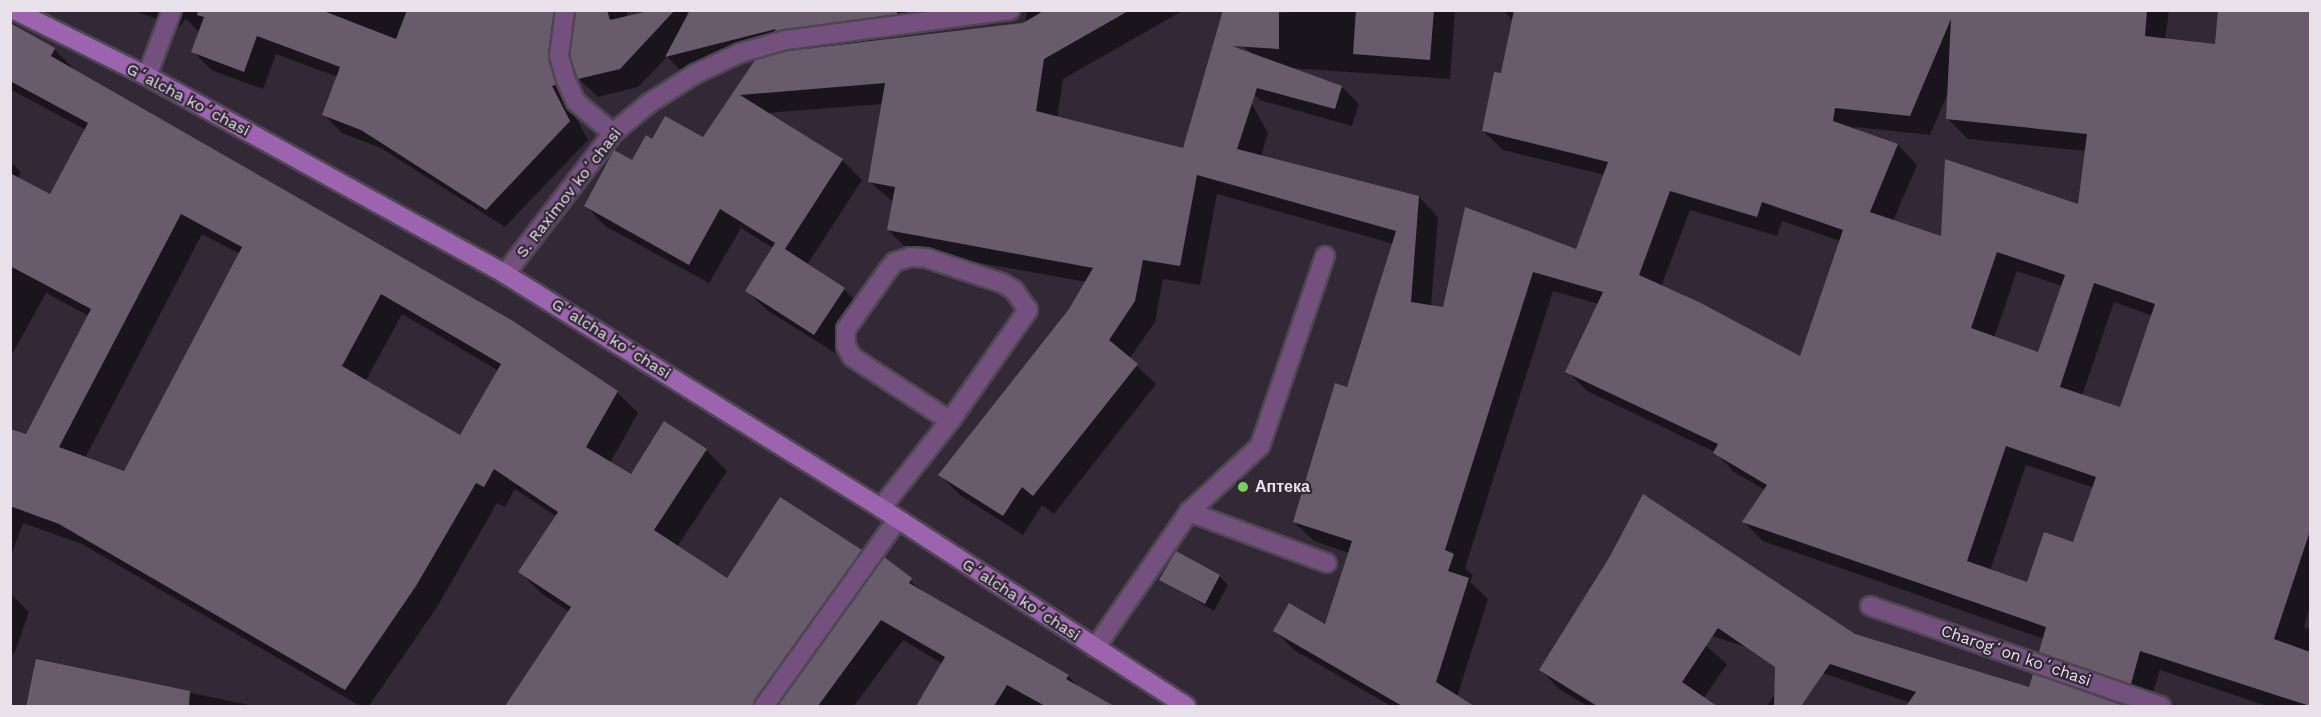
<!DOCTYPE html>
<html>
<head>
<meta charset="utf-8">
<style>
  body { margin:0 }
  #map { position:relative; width:2321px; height:717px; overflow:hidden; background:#322836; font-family:"Work Sans",sans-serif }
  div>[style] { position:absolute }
  .shadow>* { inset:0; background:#0007 }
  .building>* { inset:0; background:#685c6c }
  .roads { filter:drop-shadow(2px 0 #4f4653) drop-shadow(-2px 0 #4f4653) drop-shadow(0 2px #4f4653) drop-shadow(0 -2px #4f4653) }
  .lane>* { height:18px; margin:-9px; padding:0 9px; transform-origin:9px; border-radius:9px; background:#74507f }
  .street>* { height:18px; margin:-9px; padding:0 9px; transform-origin:9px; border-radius:9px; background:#74507f }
  .secondary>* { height:18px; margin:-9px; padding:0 9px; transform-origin:9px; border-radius:9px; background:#9c63ae }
  .dots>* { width:16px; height:16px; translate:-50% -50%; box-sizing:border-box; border:3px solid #322836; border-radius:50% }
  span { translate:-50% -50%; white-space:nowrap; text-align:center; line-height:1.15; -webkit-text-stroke:4.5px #322836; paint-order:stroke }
  .street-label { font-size:16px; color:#e8e1ea }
  .poi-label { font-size:16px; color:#e8e1ea; font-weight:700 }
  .left { translate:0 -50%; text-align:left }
  .frame { position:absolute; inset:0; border:12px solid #e8e1ea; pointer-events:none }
</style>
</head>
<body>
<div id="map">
  <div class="shadow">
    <i style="clip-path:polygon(evenodd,132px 10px,627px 10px,626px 18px,660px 10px,685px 10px,689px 15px,692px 10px,916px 10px,915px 32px,828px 48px,1025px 24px,1027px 10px,1184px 10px,1063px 79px,1057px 118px,1184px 150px,1233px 70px,1268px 133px,1261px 157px,1419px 197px,1438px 217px,1431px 307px,1445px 309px,1577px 251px,1605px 175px,1503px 150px,1483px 131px,1502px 75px,1513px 21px,1503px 10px,2169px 10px,2165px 40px,2216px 45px,2220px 10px,2310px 10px,2310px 607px,2304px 627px,2310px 629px,2310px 706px,2267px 706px,2160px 670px,2150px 702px,2060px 671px,2041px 652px,2044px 639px,1763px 541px,1744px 522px,1765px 490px,1734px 472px,1715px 452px,1587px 391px,1567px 371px,1599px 304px,1553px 291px,1465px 568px,1473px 575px,1470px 582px,1488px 599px,1457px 697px,1471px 706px,1391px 706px,1294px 650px,1275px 631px,1326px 626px,1349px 553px,1314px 541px,1294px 522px,1348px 389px,1394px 244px,1217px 194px,1200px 285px,1163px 279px,1155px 322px,1129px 359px,1156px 384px,1054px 514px,1042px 505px,1023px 535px,960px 495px,940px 475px,1070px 310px,1087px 282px,908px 250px,888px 230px,893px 202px,869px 181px,883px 104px,767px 113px,842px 160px,862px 180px,807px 265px,844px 289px,863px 309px,835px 353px,767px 310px,747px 291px,773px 248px,741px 228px,709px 283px,605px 226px,586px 206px,652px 141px,704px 139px,756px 62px,796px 52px,792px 48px,685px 75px,667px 57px,638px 87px,598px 97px,579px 79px,570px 50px,566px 78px,569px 105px,588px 140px,505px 227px,381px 148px,342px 133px,324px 115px,338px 77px,276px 54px,263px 89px,211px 70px,193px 51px,200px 33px,186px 19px,179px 27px,132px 10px,1949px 90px,1948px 119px,1968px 139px,2086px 151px,2079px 206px,1942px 238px,1893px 221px,1917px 165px,1898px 145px,1854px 130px,1855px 127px,1930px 135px,1949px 90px,132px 10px,1690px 210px,1777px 236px,1782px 221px,1840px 241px,1800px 358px,1661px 287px,1690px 210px,132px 10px,2017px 271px,2062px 286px,2039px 354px,1994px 338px,2017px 271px,132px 10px,2114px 302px,2153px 316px,2121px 409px,2082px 396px,2114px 302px,132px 10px,2026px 465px,2094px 488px,2074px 544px,2027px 584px,1990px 571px,2026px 465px)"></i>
    <i style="clip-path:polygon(1243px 10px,1455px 10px,1450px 79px,1290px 68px,1342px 87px,1359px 104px,1352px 126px,1260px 100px,1243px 83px,1252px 54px,1243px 46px)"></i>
    <i style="clip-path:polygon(evenodd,10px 25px,54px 49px,75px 70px,617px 392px,638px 413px,610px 463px,632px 476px,706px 450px,727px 471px,677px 547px,727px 580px,861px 551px,878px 569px,884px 559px,927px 595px,1068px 676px,1081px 689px,1111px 706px,918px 706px,943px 664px,903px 640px,854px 706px,507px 706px,569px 612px,541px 593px,520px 572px,557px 517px,515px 489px,505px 507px,497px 503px,437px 607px,369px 706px,360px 706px,82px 544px,23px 523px,10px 558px,10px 430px,26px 436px,89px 316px,46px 293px,10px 358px,10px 161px,21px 172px,18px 178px,51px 196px,86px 130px,10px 89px,10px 25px,202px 234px,240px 254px,125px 473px,85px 458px,202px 234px,10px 25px,402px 314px,499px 371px,461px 437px,365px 382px,402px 314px)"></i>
    <i style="clip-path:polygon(1610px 559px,2030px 689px,2034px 676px,2123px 706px,1908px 706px,1911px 703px,1683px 626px,1727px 664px,1703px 699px,1715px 706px,1588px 706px,1560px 690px,1541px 670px)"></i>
    <i style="clip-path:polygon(1219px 576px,1228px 585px,1214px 611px,1161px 579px)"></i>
    <i style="clip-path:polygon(10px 593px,29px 612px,14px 654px,10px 653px)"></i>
    <i style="clip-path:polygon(37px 661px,254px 706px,25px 706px)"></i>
    <i style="clip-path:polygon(1776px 693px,1795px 706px,1767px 706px)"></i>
  </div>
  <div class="building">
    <i style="clip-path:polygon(198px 10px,321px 10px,396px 39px,407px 10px,554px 10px,548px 55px,556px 85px,552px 86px,570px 121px,486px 210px,361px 130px,322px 115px,340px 67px,257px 36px,244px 72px,191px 52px,204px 17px,197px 15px)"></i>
    <i style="clip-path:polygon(576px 10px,607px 10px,610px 20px,653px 10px,675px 10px,620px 69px,578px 79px,570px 55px)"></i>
    <i style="clip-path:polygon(690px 10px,897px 10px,897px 14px,774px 32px,776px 29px,665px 57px)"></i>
    <i style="clip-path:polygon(evenodd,1045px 10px,1130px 10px,1044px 59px,1036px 111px,1183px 148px,1223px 10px,1279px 10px,1279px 49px,1232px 46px,1342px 86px,1335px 109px,1257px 88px,1237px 149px,1419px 196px,1411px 302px,1443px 307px,1465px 207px,1576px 249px,1608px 162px,1482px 131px,1494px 72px,1501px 73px,1514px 10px,2147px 10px,2145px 36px,2215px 44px,2218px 10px,2310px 10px,2310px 531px,2274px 639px,2310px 652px,2310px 706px,2140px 651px,2131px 684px,2039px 652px,2046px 627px,1742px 522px,1767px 485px,1713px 453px,1718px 444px,1565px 372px,1603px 292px,1533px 272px,1445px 550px,1454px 554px,1448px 571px,1469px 578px,1436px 682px,1474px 706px,1402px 706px,1273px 631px,1289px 603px,1325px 624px,1352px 541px,1293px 522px,1335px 383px,1347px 387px,1396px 231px,1197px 175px,1180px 266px,1143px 260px,1135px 301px,1109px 340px,1138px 364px,1033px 496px,1022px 487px,1003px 516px,938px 475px,1069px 309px,1093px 268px,887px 230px,895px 187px,868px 182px,885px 83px,740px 95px,843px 159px,785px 249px,845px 288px,814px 335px,745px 291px,775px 243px,720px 209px,689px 265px,584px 206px,614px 150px,632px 160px,646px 135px,652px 139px,665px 116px,703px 137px,755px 60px,788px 51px,1023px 23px,1045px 10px,1951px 19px,1946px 119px,2087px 134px,2078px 204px,1945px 159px,1941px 236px,1870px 212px,1898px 144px,1833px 121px,1835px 108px,1910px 116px,1951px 19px,1045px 10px,1670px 191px,1757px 217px,1762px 202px,1843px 230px,1800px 356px,1701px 303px,1639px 275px,1670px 191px,1045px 10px,1997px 252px,2065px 275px,2038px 352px,1971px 328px,1997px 252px,1045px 10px,2094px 283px,2155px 304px,2120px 407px,2060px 387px,2094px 283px,1045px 10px,2006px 446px,2096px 477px,2073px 542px,2044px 532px,2027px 582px,1967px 561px,2006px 446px)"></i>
    <i style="clip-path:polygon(1356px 10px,1434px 10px,1430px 60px,1353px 54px)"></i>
    <i style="clip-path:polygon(evenodd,10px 23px,55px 48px,51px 56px,513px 321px,618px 391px,586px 447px,631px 474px,664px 421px,707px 449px,654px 530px,727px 578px,780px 497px,862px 550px,753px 706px,505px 706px,571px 607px,518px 572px,558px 512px,494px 469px,484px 487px,476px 483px,416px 586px,345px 690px,59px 524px,10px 506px,10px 429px,26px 434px,91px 309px,10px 266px,10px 173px,50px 194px,88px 123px,10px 81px,10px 23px,181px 214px,242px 247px,124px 471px,59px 447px,181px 214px,10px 23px,381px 294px,501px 364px,460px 435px,342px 366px,381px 294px)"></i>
    <i style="clip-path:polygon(1643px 494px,1855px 634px,2029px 687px,2033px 674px,2124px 706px,1906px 706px,1916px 692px,1830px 664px,1801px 706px,1774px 706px,1775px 667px,1718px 628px,1682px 682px,1717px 706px,1597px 706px,1539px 670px,1609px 558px)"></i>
    <i style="clip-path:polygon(1176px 551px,1220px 575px,1205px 604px,1159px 580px)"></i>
    <i style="clip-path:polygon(884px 557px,912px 578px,909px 583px,1069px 675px,1066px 679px,1114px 706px,1045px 706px,1007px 685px,994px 706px,916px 706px,945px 657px,881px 620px,818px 706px,777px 706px)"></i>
    <i style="clip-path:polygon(36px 659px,190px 691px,189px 706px,26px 706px)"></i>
  </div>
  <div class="roads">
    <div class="lane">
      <i style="left:565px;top:10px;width:46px;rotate:97.4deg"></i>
      <i style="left:559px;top:56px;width:25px;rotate:74deg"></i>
      <i style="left:566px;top:80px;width:24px;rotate:66deg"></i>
      <i style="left:576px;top:102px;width:48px;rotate:40deg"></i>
      <i style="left:881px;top:508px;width:111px;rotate:-51.6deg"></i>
      <i style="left:950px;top:421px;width:136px;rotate:-54.9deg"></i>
      <i style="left:1028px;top:310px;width:24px;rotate:-125deg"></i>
      <i style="left:1014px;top:290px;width:14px;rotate:-150deg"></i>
      <i style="left:1002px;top:283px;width:80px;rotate:-161.8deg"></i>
      <i style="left:926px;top:258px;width:16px;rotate:-176deg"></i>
      <i style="left:910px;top:257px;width:16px;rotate:162deg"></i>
      <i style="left:895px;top:262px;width:11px;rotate:131deg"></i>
      <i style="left:888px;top:270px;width:72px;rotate:125.4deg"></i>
      <i style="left:846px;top:329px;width:17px;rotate:90deg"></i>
      <i style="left:846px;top:346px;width:13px;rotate:61deg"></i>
      <i style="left:852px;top:357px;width:117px;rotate:33.1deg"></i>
      <i style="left:1189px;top:512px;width:147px;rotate:20.3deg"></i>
      <i style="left:1095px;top:648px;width:165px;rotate:-55.3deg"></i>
      <i style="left:1189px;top:512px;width:97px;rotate:-42.9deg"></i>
      <i style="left:1260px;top:446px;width:201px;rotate:-71.1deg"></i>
    </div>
    <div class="street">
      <i style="left:147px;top:76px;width:71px;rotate:-69.3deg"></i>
      <i style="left:505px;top:274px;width:178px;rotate:-52.5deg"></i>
      <i style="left:613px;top:133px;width:45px;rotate:-39.6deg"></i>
      <i style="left:648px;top:104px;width:56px;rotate:-32.6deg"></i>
      <i style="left:695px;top:74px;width:50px;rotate:-25deg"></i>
      <i style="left:740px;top:53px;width:48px;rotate:-15.8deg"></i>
      <i style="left:786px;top:40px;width:226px;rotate:-7.6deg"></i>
      <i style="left:1870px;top:606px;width:308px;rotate:19deg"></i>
      <i style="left:764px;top:706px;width:229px;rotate:-54.4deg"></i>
    </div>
    <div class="secondary">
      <i style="left:14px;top:10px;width:148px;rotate:26.4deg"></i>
      <i style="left:147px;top:76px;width:409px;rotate:28.9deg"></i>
      <i style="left:505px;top:274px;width:443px;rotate:31.9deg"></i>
      <i style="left:881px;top:508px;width:364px;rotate:33deg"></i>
    </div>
  </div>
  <div class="dots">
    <i style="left:1243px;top:487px;background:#7ad157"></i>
  </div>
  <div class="street-label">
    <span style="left:188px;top:100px;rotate:28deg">Gʻalcha koʻchasi</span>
    <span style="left:569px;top:193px;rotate:-52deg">S. Raximov koʻchasi</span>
    <span style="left:611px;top:339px;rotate:32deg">Gʻalcha koʻchasi</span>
    <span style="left:1021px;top:600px;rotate:33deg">Gʻalcha koʻchasi</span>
    <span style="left:2016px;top:656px;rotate:19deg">Charogʻon koʻchasi</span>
  </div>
  <div class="poi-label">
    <span class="left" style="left:1255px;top:487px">Аптека</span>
  </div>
  <div class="frame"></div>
</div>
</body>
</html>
